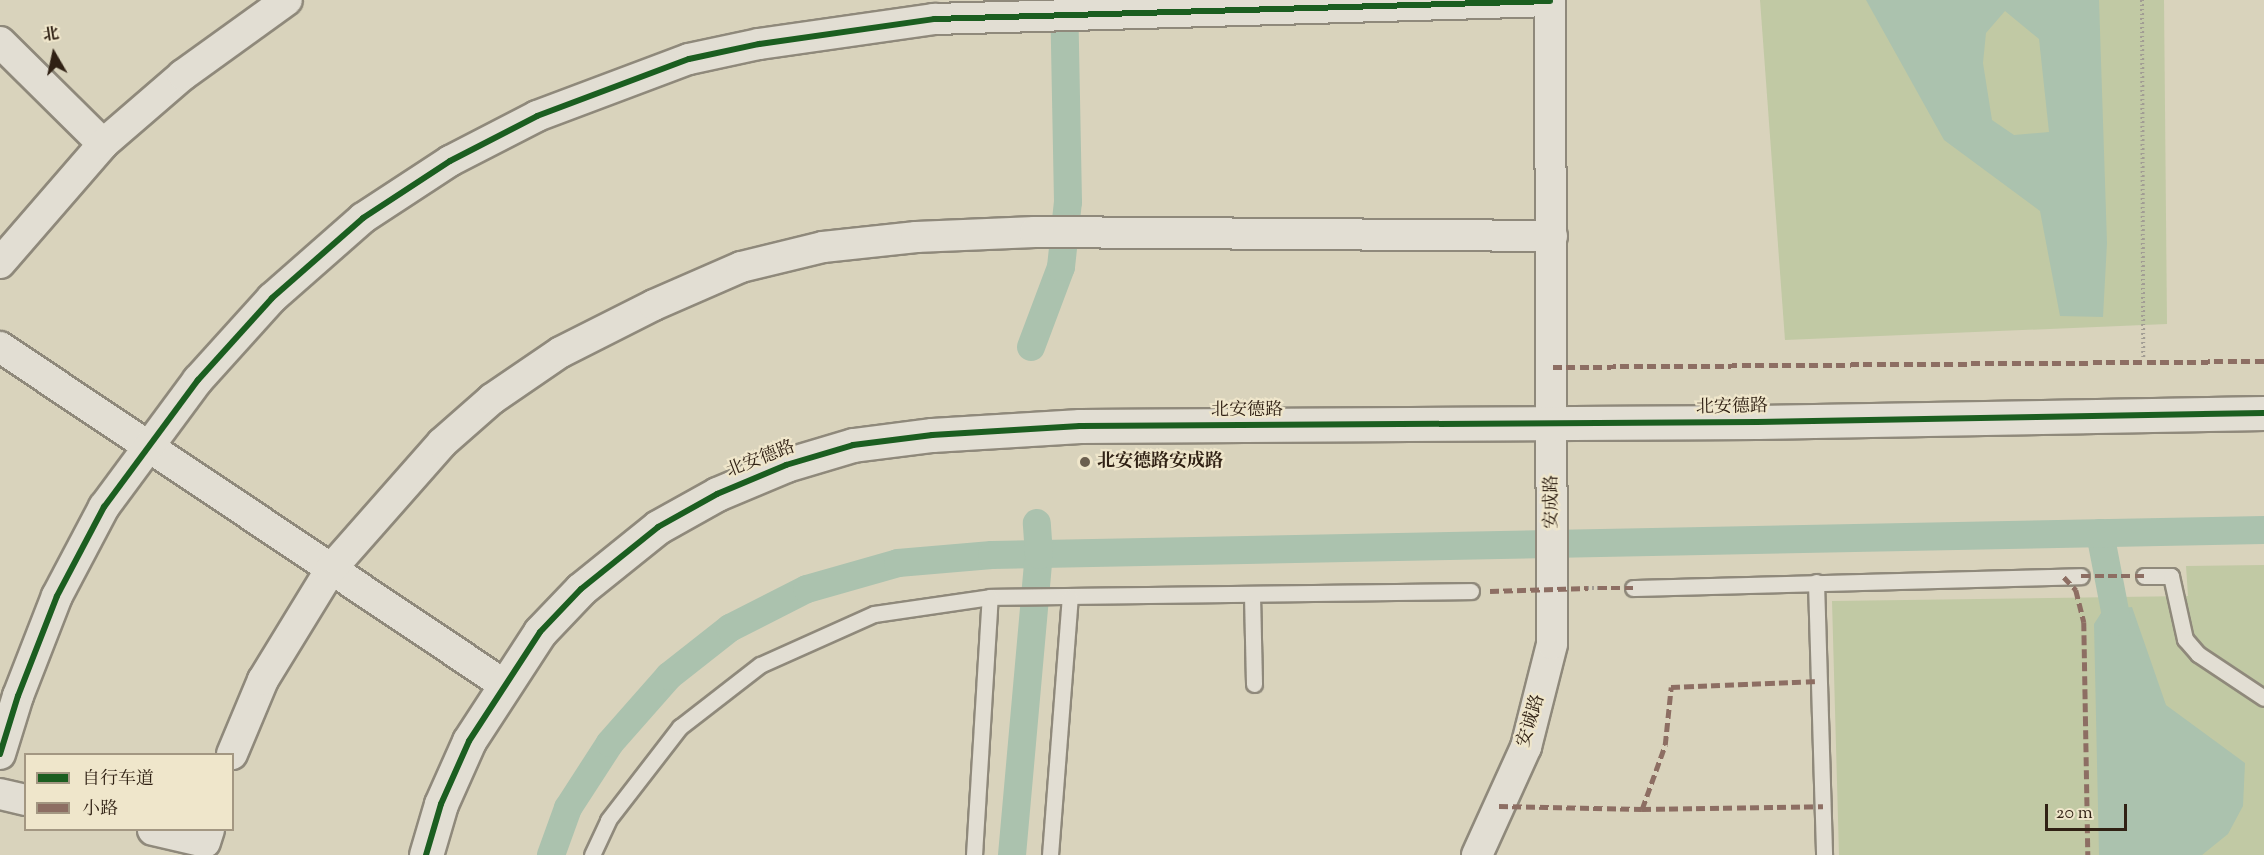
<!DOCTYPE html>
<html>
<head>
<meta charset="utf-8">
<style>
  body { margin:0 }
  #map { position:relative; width:2264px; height:855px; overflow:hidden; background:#d9d3bc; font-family:"Sorts Mill Goudy","Noto Serif SC",serif }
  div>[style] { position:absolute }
  .green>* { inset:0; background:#c1c9a4 }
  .water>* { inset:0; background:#abc2ae }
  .canal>* { height:28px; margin:-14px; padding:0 14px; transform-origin:14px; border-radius:14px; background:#abc2ae }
  .path>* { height:4px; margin-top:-2px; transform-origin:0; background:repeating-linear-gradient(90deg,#a29d94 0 1.5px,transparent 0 4.5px) }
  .roads { filter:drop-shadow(2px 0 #8f897b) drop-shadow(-2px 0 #8f897b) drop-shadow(0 2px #8f897b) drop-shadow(0 -2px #8f897b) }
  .lane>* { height:15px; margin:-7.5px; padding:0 7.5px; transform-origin:7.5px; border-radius:7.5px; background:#e2ded3 }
  .street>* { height:30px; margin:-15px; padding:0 15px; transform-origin:15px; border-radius:15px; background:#e2ded3 }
  .secondary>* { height:33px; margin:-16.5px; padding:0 16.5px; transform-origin:16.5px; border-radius:16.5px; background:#e2ded3 }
  .quiet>* { height:4.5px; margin-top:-2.25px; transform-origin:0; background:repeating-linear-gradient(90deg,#8d6e63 0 9px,transparent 0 13.5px) }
  .cycleway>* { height:6px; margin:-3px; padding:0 3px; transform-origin:3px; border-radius:3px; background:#1b5e20 }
  .dots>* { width:16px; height:16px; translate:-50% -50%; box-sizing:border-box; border:3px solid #efe6cb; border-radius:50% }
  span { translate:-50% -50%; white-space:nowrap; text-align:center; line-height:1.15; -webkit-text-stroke:4.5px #efe6cb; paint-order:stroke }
  .street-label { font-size:18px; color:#302114 }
  .poi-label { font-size:18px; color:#302114; font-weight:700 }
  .left { translate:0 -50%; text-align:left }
  .legend { position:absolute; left:24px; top:753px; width:210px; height:78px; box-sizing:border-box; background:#efe6cb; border:2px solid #a39782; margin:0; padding:8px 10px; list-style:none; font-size:18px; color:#302114 }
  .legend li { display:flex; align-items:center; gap:12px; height:30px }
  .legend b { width:30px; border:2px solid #a39782 }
  .north { position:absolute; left:24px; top:24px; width:60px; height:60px; -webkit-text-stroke:4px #efe6cb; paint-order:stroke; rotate:351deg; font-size:16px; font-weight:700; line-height:24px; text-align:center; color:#302114 }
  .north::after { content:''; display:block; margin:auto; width:21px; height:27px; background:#302114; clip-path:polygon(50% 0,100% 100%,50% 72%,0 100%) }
  .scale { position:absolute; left:2045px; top:804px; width:82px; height:27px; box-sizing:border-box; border:3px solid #302114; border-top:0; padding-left:8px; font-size:18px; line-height:21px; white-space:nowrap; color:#302114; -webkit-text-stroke:4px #efe6cb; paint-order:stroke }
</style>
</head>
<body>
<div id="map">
  <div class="green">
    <i style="clip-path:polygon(1760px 0,2164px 0,2167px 324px,1785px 340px)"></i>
    <i style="clip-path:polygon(2264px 565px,2264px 855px,1839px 855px,1832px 601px,2188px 596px,2186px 566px)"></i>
  </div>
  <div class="water">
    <i style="clip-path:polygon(evenodd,1866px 0,2099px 0,2107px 243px,2103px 317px,2060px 316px,2040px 211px,1944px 140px,1866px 0,2005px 11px,2039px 39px,2049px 132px,2014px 135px,1992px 120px,1983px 63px,1986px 33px,2005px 11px)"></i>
    <i style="clip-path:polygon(2132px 607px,2166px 705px,2245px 763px,2243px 806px,2228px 834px,2202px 855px,2099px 855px,2094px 624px,2103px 610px)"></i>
  </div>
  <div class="canal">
    <i style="left:1031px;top:347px;width:85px;rotate:-69.4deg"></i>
    <i style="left:1061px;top:267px;width:65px;rotate:-83.9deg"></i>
    <i style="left:1068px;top:202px;width:202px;rotate:-91.1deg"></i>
    <i style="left:2100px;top:533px;width:90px;rotate:79.1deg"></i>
    <i style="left:551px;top:855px;width:50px;rotate:-70.1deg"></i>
    <i style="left:568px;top:808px;width:77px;rotate:-57.1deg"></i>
    <i style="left:610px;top:743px;width:89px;rotate:-48.6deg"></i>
    <i style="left:669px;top:676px;width:78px;rotate:-38.2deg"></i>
    <i style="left:730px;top:628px;width:86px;rotate:-26.9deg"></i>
    <i style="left:807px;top:589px;width:95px;rotate:-15.9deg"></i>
    <i style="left:898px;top:563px;width:94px;rotate:-4.9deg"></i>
    <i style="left:992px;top:555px;width:1272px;rotate:-1.13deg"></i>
    <i style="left:1012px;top:855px;width:301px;rotate:-84.9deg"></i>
    <i style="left:1039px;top:555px;width:32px;rotate:-94deg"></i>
  </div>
  <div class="path">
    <i style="left:2142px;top:0;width:360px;rotate:89.8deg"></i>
    <i style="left:1588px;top:588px;width:10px"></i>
  </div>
  <div class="roads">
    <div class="lane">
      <i style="left:2144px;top:576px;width:27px"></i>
      <i style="left:2171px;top:576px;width:65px;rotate:77.5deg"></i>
      <i style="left:2185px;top:639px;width:20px;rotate:49deg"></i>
      <i style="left:2198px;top:654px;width:79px;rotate:33.7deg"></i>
      <i style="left:1816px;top:582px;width:273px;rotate:88.3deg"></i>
      <i style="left:1633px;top:588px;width:448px;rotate:-1.5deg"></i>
      <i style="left:1252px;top:595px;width:89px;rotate:88.7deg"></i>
      <i style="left:592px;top:855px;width:38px;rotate:-65deg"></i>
      <i style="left:608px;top:820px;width:118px;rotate:-52.3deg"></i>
      <i style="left:680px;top:727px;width:101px;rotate:-37.8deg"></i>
      <i style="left:760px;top:665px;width:125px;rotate:-24.1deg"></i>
      <i style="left:874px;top:614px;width:117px;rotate:-8.3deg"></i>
      <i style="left:990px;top:597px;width:481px;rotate:-0.7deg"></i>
      <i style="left:974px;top:855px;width:258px;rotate:-86.5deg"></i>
      <i style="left:1050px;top:855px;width:258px;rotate:-85.6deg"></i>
    </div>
    <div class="street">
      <i style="left:0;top:42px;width:145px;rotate:44.7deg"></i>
      <i style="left:0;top:263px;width:157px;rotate:-49.1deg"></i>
      <i style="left:103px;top:144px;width:106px;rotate:-40.8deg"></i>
      <i style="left:183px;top:75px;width:128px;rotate:-35.8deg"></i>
      <i style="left:0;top:347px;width:605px;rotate:33.82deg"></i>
      <i style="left:0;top:754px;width:61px;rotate:-72.8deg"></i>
      <i style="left:18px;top:696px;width:107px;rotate:-68.7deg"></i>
      <i style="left:57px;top:596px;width:101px;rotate:-62.2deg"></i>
      <i style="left:104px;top:507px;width:158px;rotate:-53.5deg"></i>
      <i style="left:198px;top:380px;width:110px;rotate:-47.9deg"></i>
      <i style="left:272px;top:298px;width:121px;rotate:-41.3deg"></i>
      <i style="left:363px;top:218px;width:104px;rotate:-33.2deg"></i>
      <i style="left:450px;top:161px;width:98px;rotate:-27.3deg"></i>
      <i style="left:537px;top:116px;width:162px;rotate:-20.6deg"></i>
      <i style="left:689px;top:59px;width:72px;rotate:-12.1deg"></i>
      <i style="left:759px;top:44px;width:177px;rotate:-8.1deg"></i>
      <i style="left:934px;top:19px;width:616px;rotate:-1.67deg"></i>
      <i style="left:232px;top:754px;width:80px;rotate:-67.3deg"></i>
      <i style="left:263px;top:680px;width:130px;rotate:-58.5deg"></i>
      <i style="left:331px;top:569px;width:168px;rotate:-48.6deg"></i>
      <i style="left:442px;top:443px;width:67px;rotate:-41.3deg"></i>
      <i style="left:492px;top:399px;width:83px;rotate:-34.3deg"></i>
      <i style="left:561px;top:352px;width:104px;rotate:-26.8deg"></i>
      <i style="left:654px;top:305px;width:95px;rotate:-23.6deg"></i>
      <i style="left:741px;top:267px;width:84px;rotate:-13.7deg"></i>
      <i style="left:823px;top:247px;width:94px;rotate:-6.1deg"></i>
      <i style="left:916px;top:237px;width:119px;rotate:-2.4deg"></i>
      <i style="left:1035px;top:232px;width:517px;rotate:0.44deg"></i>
      <i style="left:0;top:794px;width:27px;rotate:13deg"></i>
      <i style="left:153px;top:830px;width:53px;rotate:13deg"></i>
      <i style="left:205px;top:842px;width:13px;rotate:-72deg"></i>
      <i style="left:1477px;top:855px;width:119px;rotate:-65.6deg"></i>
      <i style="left:1526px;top:747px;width:106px;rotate:-75.8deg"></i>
      <i style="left:1552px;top:644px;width:644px;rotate:-90.18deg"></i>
    </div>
    <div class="secondary">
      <i style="left:426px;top:855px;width:53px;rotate:-73.6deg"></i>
      <i style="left:441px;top:804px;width:69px;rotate:-66deg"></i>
      <i style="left:469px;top:741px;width:130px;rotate:-56.9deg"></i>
      <i style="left:540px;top:632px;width:59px;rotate:-46.4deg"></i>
      <i style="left:581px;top:589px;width:99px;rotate:-38.8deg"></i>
      <i style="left:658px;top:527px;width:68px;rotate:-29.2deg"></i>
      <i style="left:717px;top:494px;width:75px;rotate:-22.8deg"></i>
      <i style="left:786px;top:465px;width:70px;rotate:-16.6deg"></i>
      <i style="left:853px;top:445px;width:80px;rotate:-7.2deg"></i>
      <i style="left:932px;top:435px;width:148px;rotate:-3.5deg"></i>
      <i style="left:1080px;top:426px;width:677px;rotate:-0.34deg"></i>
      <i style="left:1757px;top:422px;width:507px;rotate:-1.02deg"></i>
    </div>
  </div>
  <div class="quiet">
    <i style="left:1553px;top:367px;width:711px;rotate:-0.48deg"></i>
    <i style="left:2081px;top:576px;width:63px"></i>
    <i style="left:2064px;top:577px;width:18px;rotate:47deg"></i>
    <i style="left:2076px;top:590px;width:33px;rotate:76deg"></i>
    <i style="left:2084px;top:622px;width:233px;rotate:89deg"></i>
    <i style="left:1598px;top:588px;width:35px"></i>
    <i style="left:1490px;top:591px;width:98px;rotate:-1.8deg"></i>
    <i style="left:1499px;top:806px;width:143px;rotate:1.2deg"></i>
    <i style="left:1642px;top:809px;width:68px;rotate:-70.2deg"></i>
    <i style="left:1665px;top:745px;width:58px;rotate:-84.1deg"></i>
    <i style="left:1671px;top:687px;width:148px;rotate:-2.3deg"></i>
    <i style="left:1642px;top:809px;width:181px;rotate:-0.9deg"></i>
  </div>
  <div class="cycleway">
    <i style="left:0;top:754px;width:61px;rotate:-72.8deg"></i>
    <i style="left:18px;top:696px;width:107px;rotate:-68.7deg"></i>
    <i style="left:57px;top:596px;width:101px;rotate:-62.2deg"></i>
    <i style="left:104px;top:507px;width:158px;rotate:-53.5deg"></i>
    <i style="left:198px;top:380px;width:110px;rotate:-47.9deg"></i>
    <i style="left:272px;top:298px;width:121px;rotate:-41.3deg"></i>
    <i style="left:363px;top:218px;width:104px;rotate:-33.2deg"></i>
    <i style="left:450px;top:161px;width:98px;rotate:-27.3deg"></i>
    <i style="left:537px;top:116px;width:162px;rotate:-20.6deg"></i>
    <i style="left:689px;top:59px;width:72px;rotate:-12.1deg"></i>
    <i style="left:759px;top:44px;width:177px;rotate:-8.1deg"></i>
    <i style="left:934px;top:19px;width:616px;rotate:-1.67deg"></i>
    <i style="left:426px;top:855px;width:53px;rotate:-73.6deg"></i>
    <i style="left:441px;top:804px;width:69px;rotate:-66deg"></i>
    <i style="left:469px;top:741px;width:130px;rotate:-56.9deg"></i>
    <i style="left:540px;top:632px;width:59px;rotate:-46.4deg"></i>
    <i style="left:581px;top:589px;width:99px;rotate:-38.8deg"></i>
    <i style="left:658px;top:527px;width:68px;rotate:-29.2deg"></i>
    <i style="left:717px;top:494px;width:75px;rotate:-22.8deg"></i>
    <i style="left:786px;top:465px;width:70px;rotate:-16.6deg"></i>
    <i style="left:853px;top:445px;width:80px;rotate:-7.2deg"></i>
    <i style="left:932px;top:435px;width:148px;rotate:-3.5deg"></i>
    <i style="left:1080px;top:426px;width:677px;rotate:-0.34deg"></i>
    <i style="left:1757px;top:422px;width:507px;rotate:-1.02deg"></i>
  </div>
  <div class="dots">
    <i style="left:1085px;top:462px;background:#6b5f4f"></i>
  </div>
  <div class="street-label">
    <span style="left:1732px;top:408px;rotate:-1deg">北安德路</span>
    <span style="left:1247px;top:411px">北安德路</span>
    <span style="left:761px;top:460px;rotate:-21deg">北安德路</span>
    <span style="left:1553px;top:502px;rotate:-90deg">安成路</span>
    <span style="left:1532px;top:721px;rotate:-73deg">安诚路</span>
  </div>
  <div class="poi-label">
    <span class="left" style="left:1097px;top:462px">北安德路安成路</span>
  </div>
  <ul class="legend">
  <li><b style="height:8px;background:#1b5e20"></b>自行车道</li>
  <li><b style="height:8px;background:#8d6e63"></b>小路</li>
  </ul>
  <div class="north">北</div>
  <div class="scale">20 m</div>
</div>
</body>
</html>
